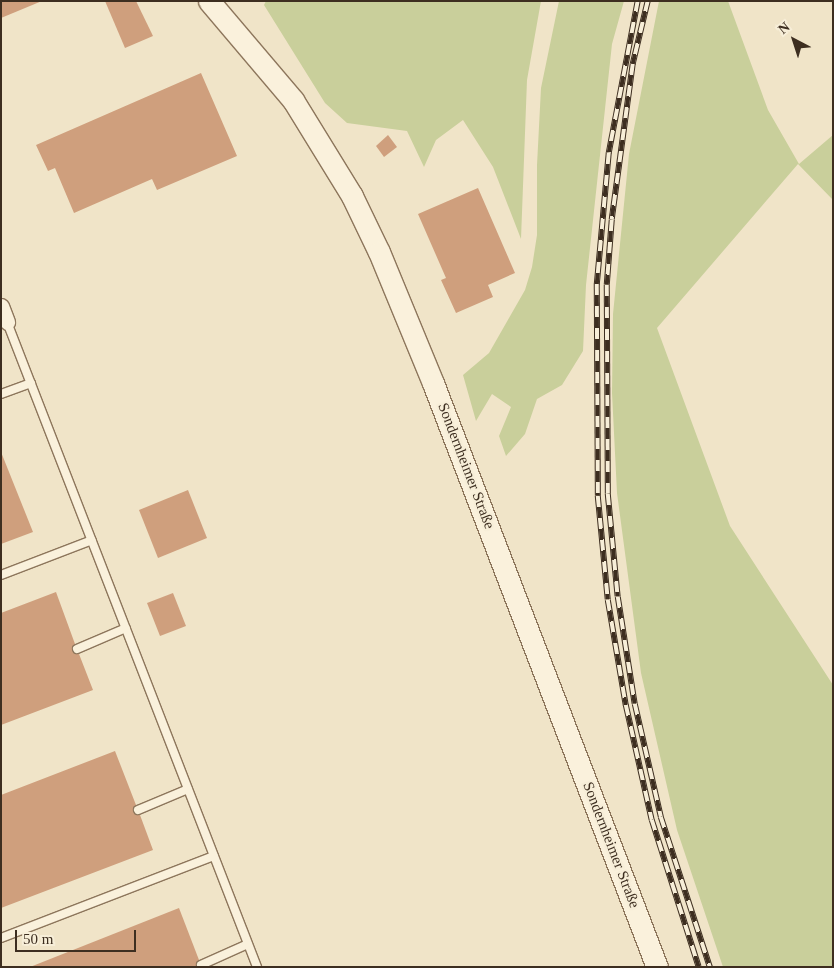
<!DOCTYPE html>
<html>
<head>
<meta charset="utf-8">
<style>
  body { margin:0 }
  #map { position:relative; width:834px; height:968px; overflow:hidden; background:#f0e4c8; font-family:Georgia,serif }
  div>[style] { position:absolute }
  .green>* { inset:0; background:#c9cf9b }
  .building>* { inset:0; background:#cf9f7d }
  .roads { filter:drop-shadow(1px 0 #8d765c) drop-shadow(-1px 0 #8d765c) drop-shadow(0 1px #8d765c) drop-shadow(0 -1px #8d765c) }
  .lane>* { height:8px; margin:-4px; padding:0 4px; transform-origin:4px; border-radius:4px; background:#faf1dc }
  .street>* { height:15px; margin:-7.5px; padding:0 7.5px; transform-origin:7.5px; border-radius:7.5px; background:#faf1dc }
  .secondary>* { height:21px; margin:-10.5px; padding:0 10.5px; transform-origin:10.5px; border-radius:10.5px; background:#faf1dc }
  .rail>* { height:5.5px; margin-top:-2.75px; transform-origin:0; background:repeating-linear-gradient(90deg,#f7eed8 0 11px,#3d2e20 0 22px); box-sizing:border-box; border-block:1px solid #3d2e20 }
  span { translate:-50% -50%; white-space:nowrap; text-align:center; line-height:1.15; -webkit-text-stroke:4.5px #f7eed8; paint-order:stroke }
  .street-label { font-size:15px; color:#3d2e20 }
  .frame { position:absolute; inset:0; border:2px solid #3d2e20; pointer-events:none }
  .north { position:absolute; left:769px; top:15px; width:50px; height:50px; -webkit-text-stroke:4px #f7eed8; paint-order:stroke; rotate:320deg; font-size:14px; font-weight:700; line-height:20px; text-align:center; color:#3d2e20 }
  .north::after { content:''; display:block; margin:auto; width:18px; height:22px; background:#3d2e20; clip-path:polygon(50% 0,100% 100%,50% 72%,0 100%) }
  .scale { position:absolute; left:15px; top:930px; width:121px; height:22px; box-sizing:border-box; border:2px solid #3d2e20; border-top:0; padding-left:6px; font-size:15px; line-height:18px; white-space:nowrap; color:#3d2e20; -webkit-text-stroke:4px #f7eed8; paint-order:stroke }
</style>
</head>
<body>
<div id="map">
  <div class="green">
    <i style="clip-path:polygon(266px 1px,541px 1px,527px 80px,521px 239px,493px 167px,463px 120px,436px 140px,424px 167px,407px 131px,347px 123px,325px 103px,264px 5px)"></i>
    <i style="clip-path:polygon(559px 1px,624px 1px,612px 44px,586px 285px,583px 351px,562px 385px,537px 399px,525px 434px,506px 456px,499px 436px,511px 407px,492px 394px,476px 421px,463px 375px,489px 353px,525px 290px,532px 267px,537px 235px,537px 165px,541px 88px)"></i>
    <i style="clip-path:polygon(659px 1px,728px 1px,768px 110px,799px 164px,833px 135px,833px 200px,798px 164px,657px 328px,730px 526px,833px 685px,833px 967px,723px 967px,677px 830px,641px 673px,617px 493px,612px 393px,613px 314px,629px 154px)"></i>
  </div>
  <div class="building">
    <i style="clip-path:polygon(1px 1px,42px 1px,1px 18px)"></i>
    <i style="clip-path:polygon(105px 1px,136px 1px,153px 36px,125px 48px)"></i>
    <i style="clip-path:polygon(201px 73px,237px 156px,157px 190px,152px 179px,74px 213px,55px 168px,48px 171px,36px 145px)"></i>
    <i style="clip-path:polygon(388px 135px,397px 147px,384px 157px,376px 146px)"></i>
    <i style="clip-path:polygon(478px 188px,515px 273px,488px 285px,493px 297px,456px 313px,441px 280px,446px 278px,418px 214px)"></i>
    <i style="clip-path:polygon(1px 452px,33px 532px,1px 544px)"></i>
    <i style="clip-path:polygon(188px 490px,207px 538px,158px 558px,139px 510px)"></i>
    <i style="clip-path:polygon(56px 592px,75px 644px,72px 651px,79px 654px,93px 690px,1px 725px,1px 613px)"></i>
    <i style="clip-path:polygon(173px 593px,186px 626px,160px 636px,147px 603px)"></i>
    <i style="clip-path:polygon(115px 751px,136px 805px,133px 812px,140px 815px,153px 850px,1px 908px,1px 795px)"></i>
    <i style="clip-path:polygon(179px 908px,199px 960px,196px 967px,30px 967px)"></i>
  </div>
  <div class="roads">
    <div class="lane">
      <i style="left:7px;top:322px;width:692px;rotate:68.81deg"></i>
      <i style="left:1px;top:394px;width:32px;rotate:-20deg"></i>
      <i style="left:1px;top:575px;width:97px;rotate:-21deg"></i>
      <i style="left:77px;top:649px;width:53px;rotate:-23.2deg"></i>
      <i style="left:138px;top:810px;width:54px;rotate:-22.8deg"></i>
      <i style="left:1px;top:938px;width:228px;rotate:-21.1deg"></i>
      <i style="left:201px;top:965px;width:51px;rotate:-24.1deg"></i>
    </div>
    <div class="street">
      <i style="left:1px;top:306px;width:17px;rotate:69deg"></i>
    </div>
    <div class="secondary">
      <i style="left:209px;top:1px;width:130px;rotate:49.7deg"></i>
      <i style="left:293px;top:100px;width:113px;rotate:58.4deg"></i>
      <i style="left:352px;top:196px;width:62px;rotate:64.3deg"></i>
      <i style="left:379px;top:252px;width:142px;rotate:67.6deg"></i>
      <i style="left:433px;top:383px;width:625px;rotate:69.02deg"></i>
    </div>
  </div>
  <div class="rail">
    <i style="left:638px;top:1px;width:155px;rotate:100.8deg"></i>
    <i style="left:609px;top:153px;width:132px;rotate:95.2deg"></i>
    <i style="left:597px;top:284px;width:212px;rotate:89.7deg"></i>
    <i style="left:598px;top:496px;width:104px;rotate:84.5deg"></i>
    <i style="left:608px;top:600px;width:107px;rotate:80.3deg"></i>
    <i style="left:626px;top:705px;width:118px;rotate:77.3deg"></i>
    <i style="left:652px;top:820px;width:154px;rotate:72.3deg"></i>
    <i style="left:648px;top:1px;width:65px;rotate:103.4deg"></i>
    <i style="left:633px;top:64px;width:157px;rotate:97.7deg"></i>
    <i style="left:612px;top:220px;width:65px;rotate:94.4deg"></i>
    <i style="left:607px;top:285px;width:209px;rotate:89.7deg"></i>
    <i style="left:608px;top:494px;width:103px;rotate:84.5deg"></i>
    <i style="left:618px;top:597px;width:108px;rotate:81deg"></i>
    <i style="left:635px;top:704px;width:116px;rotate:77deg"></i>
    <i style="left:661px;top:817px;width:158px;rotate:71.9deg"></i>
  </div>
  <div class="street-label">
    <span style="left:466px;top:466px;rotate:69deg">Sondernheimer Straße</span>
    <span style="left:611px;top:845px;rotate:69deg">Sondernheimer Straße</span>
  </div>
  <div class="frame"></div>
  <div class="north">N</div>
  <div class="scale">50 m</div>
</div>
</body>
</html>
